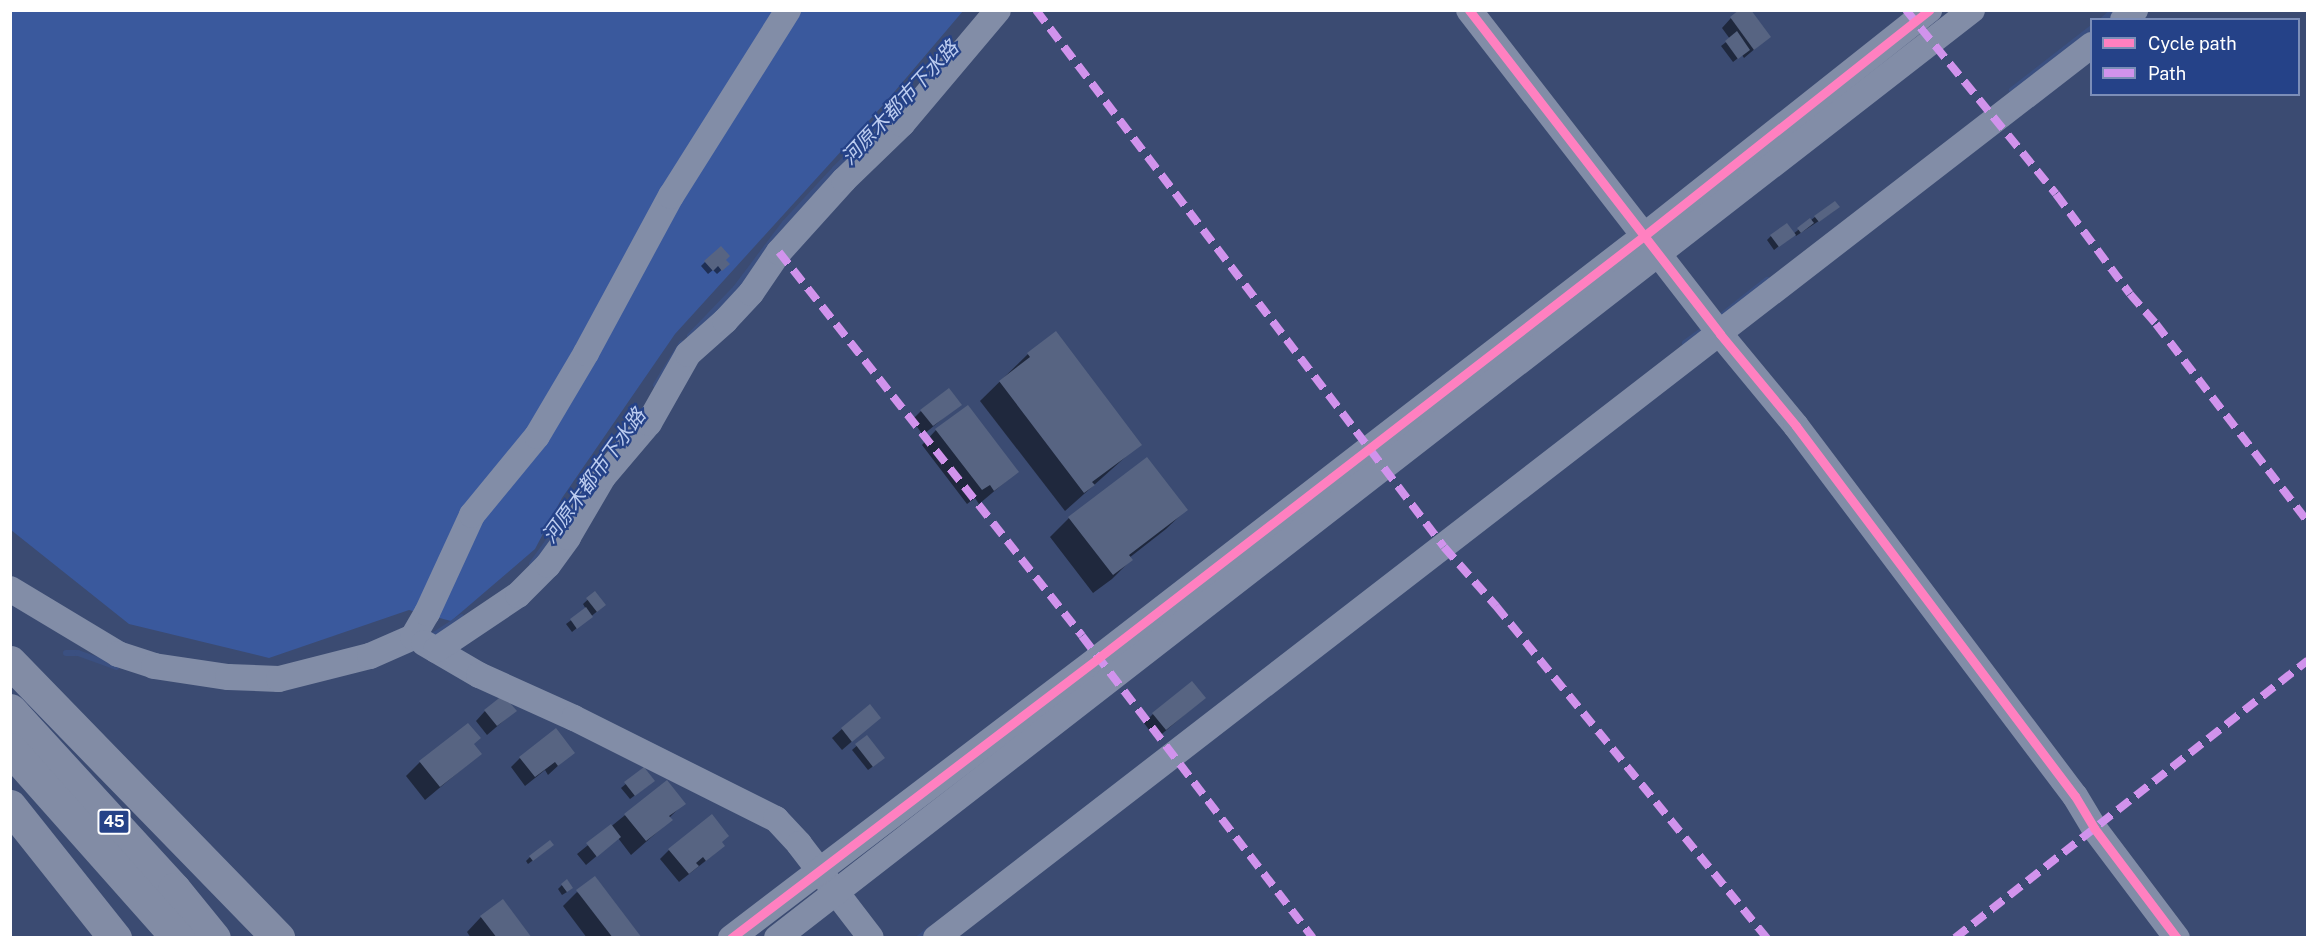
<!DOCTYPE html>
<html>
<head>
<meta charset="utf-8">
<style>
  body { margin:0 }
  #map { position:relative; width:2318px; height:948px; overflow:hidden; background:#3b4b72; font-family:"Public Sans","Noto Sans JP",sans-serif }
  div>[style] { position:absolute }
  .green>* { inset:0; background:#3a599d }
  .shadow>* { inset:0; background:#0007 }
  .stream>* { height:6px; margin:-3px; padding:0 3px; transform-origin:3px; border-radius:3px; background:#3b5081 }
  .building>* { inset:0; background:#576482 }
  .minor>* { height:26px; margin:-13px; padding:0 13px; transform-origin:13px; border-radius:13px; background:#828da7 }
  .highway>* { height:33px; margin:-16.5px; padding:0 16.5px; transform-origin:16.5px; border-radius:16.5px; background:#828ca5 }
  .quiet>* { height:8px; margin-top:-4px; transform-origin:0; background:repeating-linear-gradient(90deg,#d193ec 0 15px,transparent 0 23px) }
  .cycleway>* { height:9px; margin:-4.5px; padding:0 4.5px; transform-origin:4.5px; border-radius:4.5px; background:#ff80c0 }
  span { translate:-50% -50%; white-space:nowrap; text-align:center; line-height:1.15; -webkit-text-stroke:4.5px #254288; paint-order:stroke }
  .shield-label span { padding:2px 4px; background:#254288; border:2px solid; border-radius:4px; -webkit-text-stroke-width:0 }
  .shield-label { font-size:16px; color:#fff; font-weight:700 }
  .water-label { font-size:20px; color:#bdcdf0; font-style:italic }
  .frame { position:absolute; inset:0; border:12px solid #fff; pointer-events:none }
  .legend { position:absolute; left:2090px; top:18px; width:210px; height:78px; box-sizing:border-box; background:#254288; border:2px solid #7c8eb8; margin:0; padding:8px 10px; list-style:none; font-size:18px; color:#fff }
  .legend li { display:flex; align-items:center; gap:12px; height:30px }
  .legend b { width:30px; border:2px solid #7c8eb8 }
</style>
</head>
<body>
<div id="map">
  <div class="green">
    <i style="clip-path:polygon(10px 11px,963px 11px,884px 104px,675px 334px,562px 498px,535px 549px,451px 621px,409px 610px,269px 658px,129px 624px,11px 530px)"></i>
  </div>
  <div class="shadow">
    <i style="clip-path:polygon(1731px 18px,1769px 37px,1744px 58px,1742px 55px,1733px 62px,1721px 46px,1730px 39px,1722px 28px)"></i>
    <i style="clip-path:polygon(1834px 211px,1796px 236px,1794px 234px,1774px 250px,1767px 240px,1771px 236px,1793px 234px,1815px 217px)"></i>
    <i style="clip-path:polygon(724px 260px,728px 264px,717px 274px,713px 270px,708px 274px,701px 266px,705px 262px)"></i>
    <i style="clip-path:polygon(1028px 354px,1140px 444px,1065px 511px,980px 401px)"></i>
    <i style="clip-path:polygon(960px 404px,923px 435px,912px 420px,921px 411px)"></i>
    <i style="clip-path:polygon(936px 430px,1017px 472px,979px 504px,975px 498px,967px 504px,922px 445px)"></i>
    <i style="clip-path:polygon(1186px 510px,1166px 529px,1129px 558px,1131px 560px,1112px 579px,1093px 593px,1050px 537px,1069px 518px)"></i>
    <i style="clip-path:polygon(595px 593px,600px 609px,572px 632px,566px 624px,586px 609px,583px 604px)"></i>
    <i style="clip-path:polygon(1204px 698px,1156px 739px,1144px 723px,1153px 714px)"></i>
    <i style="clip-path:polygon(485px 711px,515px 711px,487px 735px,476px 721px)"></i>
    <i style="clip-path:polygon(879px 718px,842px 750px,832px 738px,842px 729px)"></i>
    <i style="clip-path:polygon(867px 737px,879px 762px,868px 770px,852px 750px)"></i>
    <i style="clip-path:polygon(472px 745px,480px 754px,425px 800px,406px 776px,420px 762px)"></i>
    <i style="clip-path:polygon(573px 752px,548px 775px,545px 770px,525px 786px,511px 767px,520px 758px)"></i>
    <i style="clip-path:polygon(644px 769px,649px 785px,630px 799px,621px 788px)"></i>
    <i style="clip-path:polygon(666px 782px,684px 803px,669px 818px,671px 820px,631px 855px,618px 838px,586px 865px,577px 854px)"></i>
    <i style="clip-path:polygon(720px 843px,723px 846px,713px 855px,679px 882px,660px 859px,669px 850px)"></i>
    <i style="clip-path:polygon(548px 849px,528px 864px,526px 861px,530px 857px)"></i>
    <i style="clip-path:polygon(562px 885px,567px 892px,562px 895px,558px 889px)"></i>
    <i style="clip-path:polygon(577px 892px,640px 938px,587px 938px,563px 906px)"></i>
    <i style="clip-path:polygon(481px 917px,531px 938px,471px 938px,467px 932px)"></i>
  </div>
  <div class="stream">
    <i style="left:2103px;top:20px;width:15px;rotate:-42deg"></i>
    <i style="left:2012px;top:90px;width:101px;rotate:-37.8deg"></i>
    <i style="left:1716px;top:320px;width:65px;rotate:-38.1deg"></i>
    <i style="left:690px;top:336px;width:66px;rotate:-46.2deg"></i>
    <i style="left:736px;top:288px;width:81px;rotate:-53deg"></i>
    <i style="left:785px;top:223px;width:74px;rotate:-47.2deg"></i>
    <i style="left:835px;top:169px;width:92px;rotate:-44.1deg"></i>
    <i style="left:1685px;top:343px;width:29px;rotate:-36deg"></i>
    <i style="left:656px;top:385px;width:49px;rotate:-58.2deg"></i>
    <i style="left:532px;top:564px;width:53px;rotate:-54.2deg"></i>
    <i style="left:428px;top:639px;width:40px;rotate:-32.9deg"></i>
    <i style="left:66px;top:653px;width:12px"></i>
    <i style="left:78px;top:653px;width:41px;rotate:19.7deg"></i>
    <i style="left:919px;top:938px;width:14px;rotate:-39deg"></i>
  </div>
  <div class="building">
    <i style="clip-path:polygon(1739px 10px,1751px 10px,1771px 37px,1754px 50px,1730px 17px)"></i>
    <i style="clip-path:polygon(1737px 31px,1750px 50px,1738px 59px,1725px 41px)"></i>
    <i style="clip-path:polygon(1835px 201px,1840px 207px,1819px 222px,1814px 216px)"></i>
    <i style="clip-path:polygon(1810px 218px,1814px 223px,1801px 233px,1797px 228px)"></i>
    <i style="clip-path:polygon(1787px 223px,1796px 235px,1779px 247px,1770px 235px)"></i>
    <i style="clip-path:polygon(721px 246px,730px 256px,726px 260px,730px 264px,722px 271px,718px 266px,713px 271px,704px 261px)"></i>
    <i style="clip-path:polygon(1056px 331px,1142px 445px,1092px 482px,1095px 485px,1084px 493px,999px 381px,1030px 357px,1027px 353px)"></i>
    <i style="clip-path:polygon(949px 388px,962px 405px,933px 426px,920px 410px)"></i>
    <i style="clip-path:polygon(968px 405px,1019px 472px,994px 491px,990px 485px,982px 490px,935px 429px)"></i>
    <i style="clip-path:polygon(1147px 457px,1188px 510px,1129px 555px,1133px 560px,1113px 575px,1068px 517px)"></i>
    <i style="clip-path:polygon(595px 591px,606px 605px,597px 612px,586px 598px)"></i>
    <i style="clip-path:polygon(586px 607px,593px 617px,577px 629px,570px 619px)"></i>
    <i style="clip-path:polygon(1192px 681px,1206px 698px,1166px 730px,1152px 713px)"></i>
    <i style="clip-path:polygon(503px 695px,517px 711px,497px 726px,484px 710px)"></i>
    <i style="clip-path:polygon(870px 704px,881px 718px,852px 742px,841px 728px)"></i>
    <i style="clip-path:polygon(468px 723px,481px 738px,474px 744px,482px 754px,440px 787px,419px 761px)"></i>
    <i style="clip-path:polygon(556px 728px,575px 753px,558px 766px,555px 762px,535px 777px,519px 757px)"></i>
    <i style="clip-path:polygon(867px 735px,885px 758px,873px 767px,855px 744px)"></i>
    <i style="clip-path:polygon(644px 767px,655px 781px,635px 796px,624px 782px)"></i>
    <i style="clip-path:polygon(667px 780px,686px 804px,669px 816px,673px 820px,646px 841px,624px 814px)"></i>
    <i style="clip-path:polygon(712px 814px,729px 836px,722px 842px,725px 846px,706px 861px,703px 857px,696px 863px,699px 866px,689px 874px,668px 849px)"></i>
    <i style="clip-path:polygon(611px 824px,621px 837px,597px 857px,586px 843px)"></i>
    <i style="clip-path:polygon(550px 840px,554px 845px,533px 861px,529px 856px)"></i>
    <i style="clip-path:polygon(595px 876px,642px 938px,613px 938px,576px 890px)"></i>
    <i style="clip-path:polygon(567px 879px,573px 888px,567px 892px,561px 884px)"></i>
    <i style="clip-path:polygon(503px 899px,532px 938px,497px 938px,480px 916px)"></i>
  </div>
  <div class="minor">
    <i style="left:1469px;top:10px;width:410px;rotate:52.2deg"></i>
    <i style="left:1720px;top:334px;width:119px;rotate:50.4deg"></i>
    <i style="left:1796px;top:426px;width:463px;rotate:53deg"></i>
    <i style="left:2075px;top:796px;width:37px;rotate:59deg"></i>
    <i style="left:2094px;top:828px;width:138px;rotate:53deg"></i>
    <i style="left:2123px;top:20px;width:16px;rotate:-40deg"></i>
    <i style="left:10px;top:589px;width:126px;rotate:31deg"></i>
    <i style="left:118px;top:654px;width:38px;rotate:18deg"></i>
    <i style="left:154px;top:666px;width:75px;rotate:8.5deg"></i>
    <i style="left:228px;top:677px;width:51px;rotate:2.2deg"></i>
    <i style="left:279px;top:679px;width:94px;rotate:-14.2deg"></i>
    <i style="left:370px;top:656px;width:47px;rotate:-23.8deg"></i>
    <i style="left:413px;top:637px;width:28px;rotate:-60deg"></i>
    <i style="left:427px;top:613px;width:108px;rotate:-65.3deg"></i>
    <i style="left:472px;top:515px;width:102px;rotate:-50.6deg"></i>
    <i style="left:537px;top:436px;width:96px;rotate:-59.4deg"></i>
    <i style="left:586px;top:353px;width:179px;rotate:-61.6deg"></i>
    <i style="left:671px;top:196px;width:220px;rotate:-57.8deg"></i>
    <i style="left:424px;top:643px;width:64px;rotate:30.2deg"></i>
    <i style="left:479px;top:675px;width:104px;rotate:24.4deg"></i>
    <i style="left:574px;top:718px;width:226px;rotate:26.6deg"></i>
    <i style="left:776px;top:819px;width:34px;rotate:47deg"></i>
    <i style="left:799px;top:844px;width:118px;rotate:52.5deg"></i>
    <i style="left:436px;top:650px;width:99px;rotate:-33.9deg"></i>
    <i style="left:518px;top:595px;width:42px;rotate:-45deg"></i>
    <i style="left:548px;top:565px;width:34px;rotate:-54deg"></i>
    <i style="left:568px;top:537px;width:69px;rotate:-59.7deg"></i>
    <i style="left:603px;top:477px;width:71px;rotate:-49.6deg"></i>
    <i style="left:649px;top:423px;width:79px;rotate:-60.5deg"></i>
    <i style="left:688px;top:354px;width:50px;rotate:-41.7deg"></i>
    <i style="left:725px;top:321px;width:38px;rotate:-47deg"></i>
    <i style="left:751px;top:293px;width:50px;rotate:-55.7deg"></i>
    <i style="left:779px;top:252px;width:97px;rotate:-47.9deg"></i>
    <i style="left:844px;top:180px;width:81px;rotate:-44deg"></i>
    <i style="left:902px;top:124px;width:149px;rotate:-49.9deg"></i>
    <i style="left:731px;top:938px;width:460px;rotate:-37.3deg"></i>
    <i style="left:1097px;top:659px;width:691px;rotate:-37.72deg"></i>
    <i style="left:1644px;top:236px;width:364px;rotate:-38.4deg"></i>
    <i style="left:777px;top:938px;width:1513px;rotate:-37.83deg"></i>
    <i style="left:936px;top:938px;width:1461px;rotate:-37.69deg"></i>
  </div>
  <div class="highway">
    <i style="left:10px;top:662px;width:385px;rotate:45.8deg"></i>
    <i style="left:10px;top:710px;width:243px;rotate:47.5deg"></i>
    <i style="left:174px;top:889px;width:63px;rotate:50.8deg"></i>
    <i style="left:10px;top:749px;width:253px;rotate:48.4deg"></i>
    <i style="left:10px;top:806px;width:169px;rotate:51.5deg"></i>
  </div>
  <div class="quiet">
    <i style="left:1036px;top:10px;width:674px;rotate:52.77deg"></i>
    <i style="left:1444px;top:547px;width:79px;rotate:48.6deg"></i>
    <i style="left:1496px;top:606px;width:429px;rotate:50.8deg"></i>
    <i style="left:1906px;top:10px;width:237px;rotate:50.8deg"></i>
    <i style="left:2056px;top:194px;width:124px;rotate:53.5deg"></i>
    <i style="left:2130px;top:294px;width:40px;rotate:49deg"></i>
    <i style="left:2156px;top:324px;width:250px;rotate:52.5deg"></i>
    <i style="left:779px;top:252px;width:489px;rotate:51.7deg"></i>
    <i style="left:1082px;top:636px;width:380px;rotate:52.6deg"></i>
    <i style="left:1955px;top:938px;width:449px;rotate:-38.2deg"></i>
  </div>
  <div class="cycleway">
    <i style="left:1469px;top:10px;width:410px;rotate:52.2deg"></i>
    <i style="left:1720px;top:334px;width:119px;rotate:50.4deg"></i>
    <i style="left:1796px;top:426px;width:463px;rotate:53deg"></i>
    <i style="left:2075px;top:796px;width:37px;rotate:59deg"></i>
    <i style="left:2094px;top:828px;width:138px;rotate:53deg"></i>
    <i style="left:731px;top:938px;width:460px;rotate:-37.3deg"></i>
    <i style="left:1097px;top:659px;width:691px;rotate:-37.72deg"></i>
    <i style="left:1644px;top:236px;width:364px;rotate:-38.4deg"></i>
  </div>
  <div class="shield-label">
    <span style="left:114px;top:822px">45</span>
  </div>
  <div class="water-label">
    <span style="left:900px;top:103px;rotate:-47deg">河原木都市下水路</span>
    <span style="left:594px;top:476px;rotate:-54deg">河原木都市下水路</span>
  </div>
  <div class="frame"></div>
  <ul class="legend">
  <li><b style="height:8px;background:#ff80c0"></b>Cycle path</li>
  <li><b style="height:8px;background:#d193ec"></b>Path</li>
  </ul>
</div>
</body>
</html>
